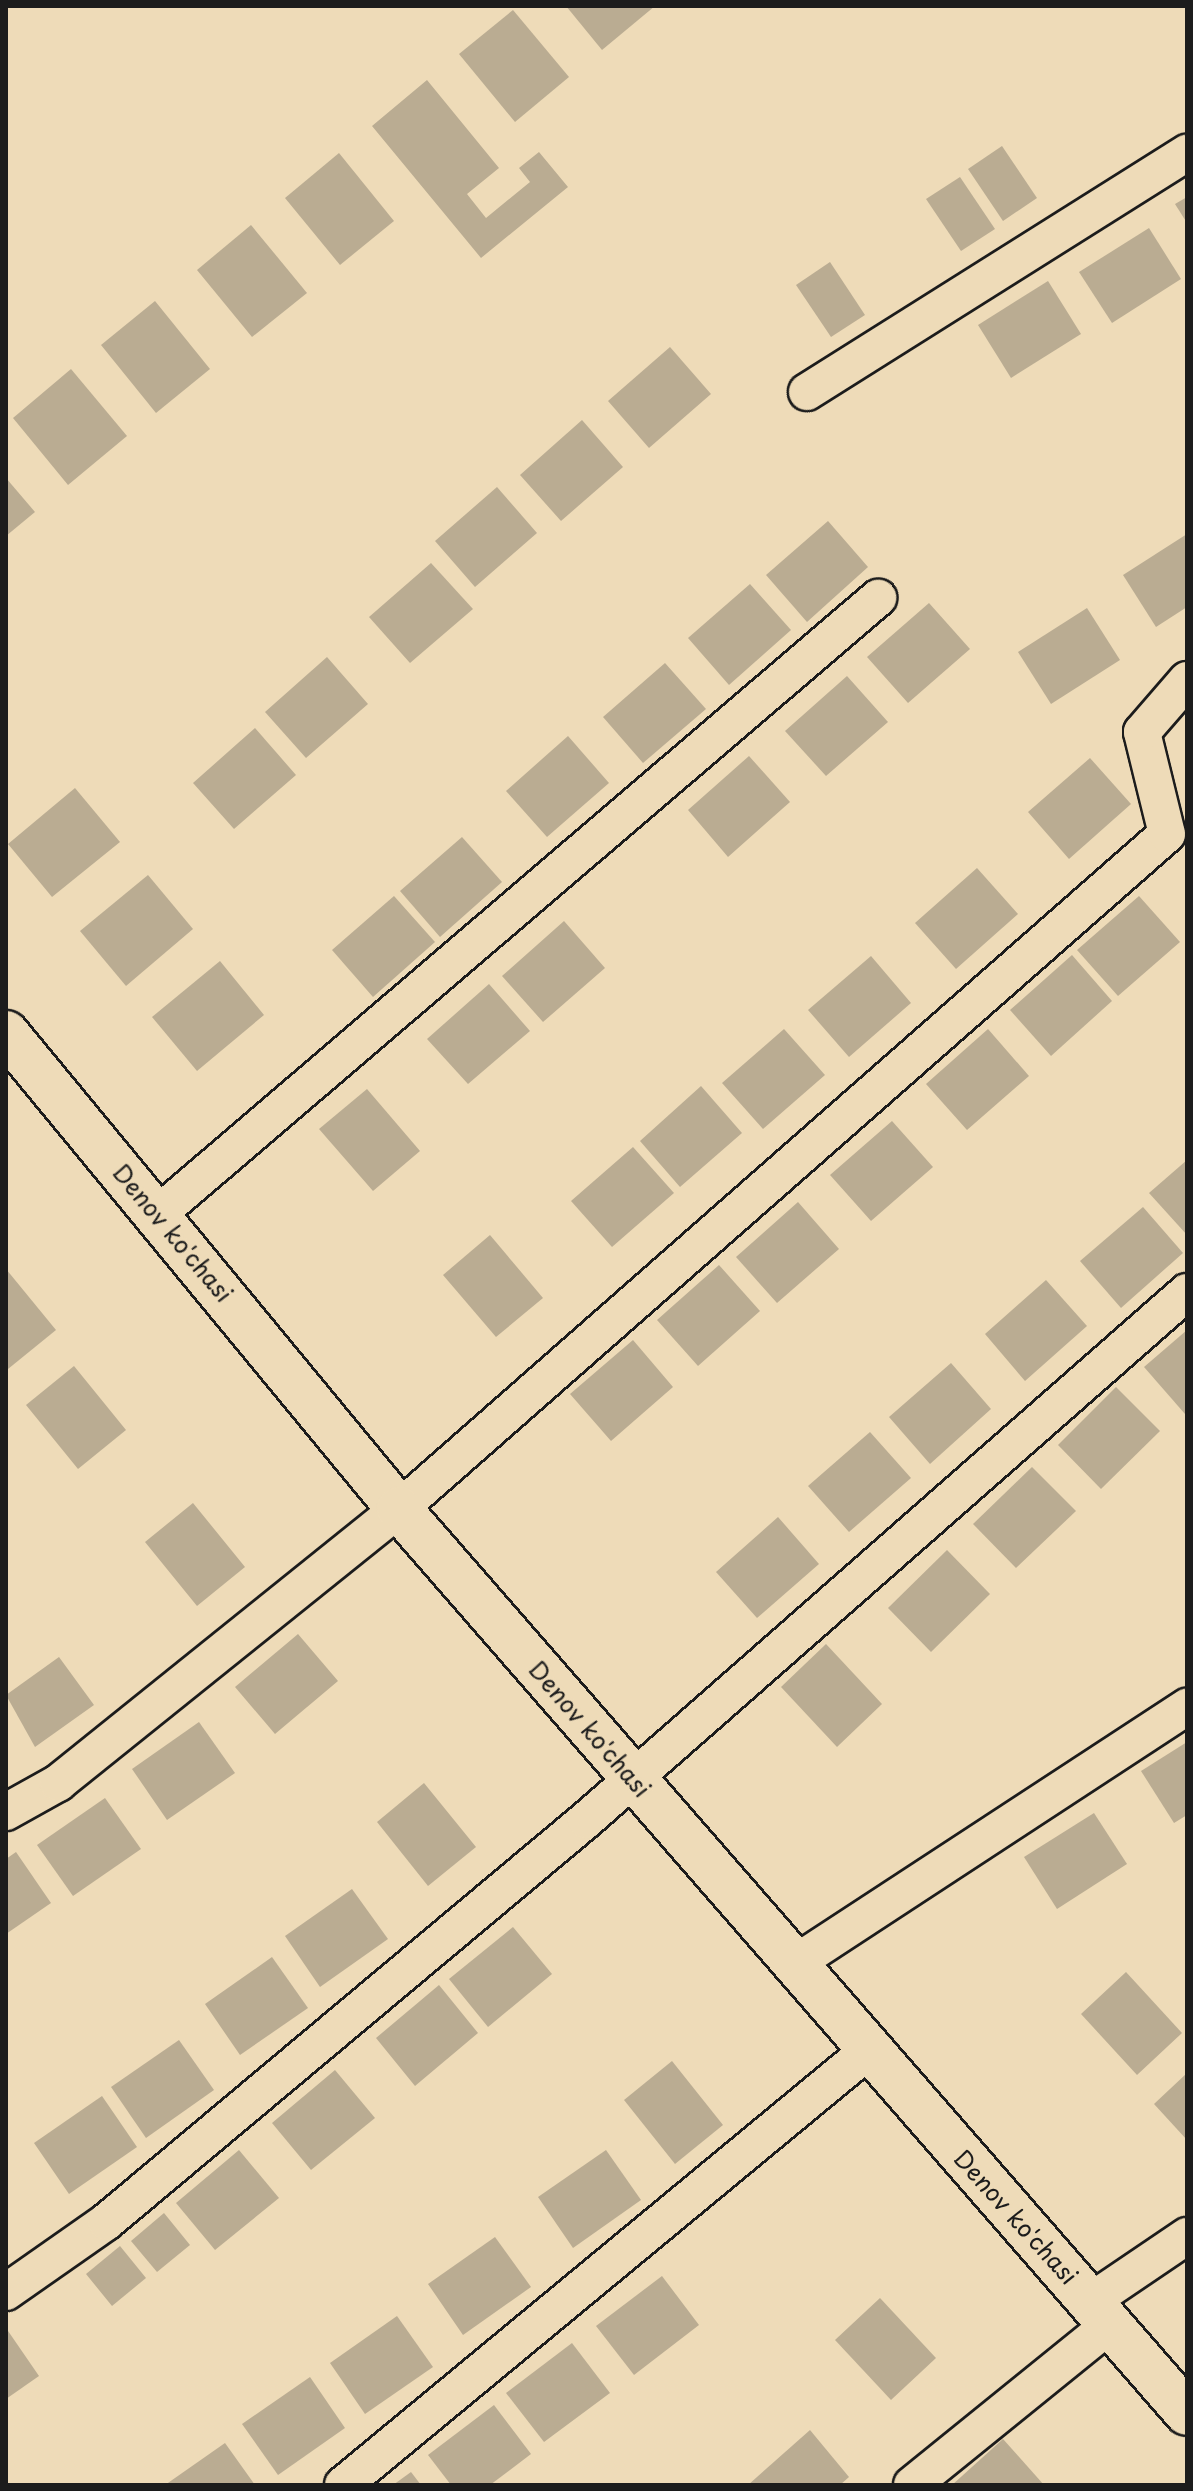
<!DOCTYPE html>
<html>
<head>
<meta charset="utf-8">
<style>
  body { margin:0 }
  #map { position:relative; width:1193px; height:2491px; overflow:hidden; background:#eedbb8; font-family:"Playpen Sans",sans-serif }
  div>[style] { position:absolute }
  .building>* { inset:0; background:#baac92 }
  .roads { filter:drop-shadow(2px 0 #1c1c1c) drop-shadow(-2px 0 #1c1c1c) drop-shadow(0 2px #1c1c1c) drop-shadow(0 -2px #1c1c1c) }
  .minor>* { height:36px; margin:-18px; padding:0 18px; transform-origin:18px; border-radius:18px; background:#eedbb8 }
  .tertiary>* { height:44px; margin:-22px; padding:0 22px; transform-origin:22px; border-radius:22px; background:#eedbb8 }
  span { translate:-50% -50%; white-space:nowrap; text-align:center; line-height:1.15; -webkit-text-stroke:6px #eedbb8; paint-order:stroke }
  .street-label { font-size:24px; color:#1c1c1c }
  .frame { position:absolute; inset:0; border:8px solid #1c1c1c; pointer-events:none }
</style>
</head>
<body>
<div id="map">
  <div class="building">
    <i style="clip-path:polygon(566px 6px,655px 6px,602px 50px)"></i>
    <i style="clip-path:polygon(513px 10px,569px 77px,515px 122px,459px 54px)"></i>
    <i style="clip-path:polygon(427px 80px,499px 168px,467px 194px,486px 218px,530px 182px,519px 168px,539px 152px,568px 187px,481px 258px,372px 126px)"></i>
    <i style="clip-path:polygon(1002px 146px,1037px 198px,1003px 221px,968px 169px)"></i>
    <i style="clip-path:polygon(339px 153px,394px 221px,340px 265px,285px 198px)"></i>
    <i style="clip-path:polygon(960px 177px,995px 229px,961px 251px,926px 199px)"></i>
    <i style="clip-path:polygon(1187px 197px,1187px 223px,1175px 204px)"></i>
    <i style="clip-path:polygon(251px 225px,307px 293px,252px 337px,197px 270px)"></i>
    <i style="clip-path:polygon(1149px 228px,1181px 279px,1112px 323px,1079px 272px)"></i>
    <i style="clip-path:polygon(830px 262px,865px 315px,831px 337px,796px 285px)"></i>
    <i style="clip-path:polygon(1048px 281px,1081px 334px,1011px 378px,978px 325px)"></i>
    <i style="clip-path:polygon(155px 301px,210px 369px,156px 413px,101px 345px)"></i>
    <i style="clip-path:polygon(670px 347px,711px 394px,649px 448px,608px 401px)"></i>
    <i style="clip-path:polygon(71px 369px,127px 436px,68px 485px,13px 418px)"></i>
    <i style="clip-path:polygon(582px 420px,623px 467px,561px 521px,520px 475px)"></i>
    <i style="clip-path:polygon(6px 478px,35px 512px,6px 536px)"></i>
    <i style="clip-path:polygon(497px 487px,537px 533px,475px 587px,435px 541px)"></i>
    <i style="clip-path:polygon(828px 521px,868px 567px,807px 622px,766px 575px)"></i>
    <i style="clip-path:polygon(1187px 534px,1187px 607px,1156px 627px,1123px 575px)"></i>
    <i style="clip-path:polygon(431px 563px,473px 609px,410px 663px,369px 617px)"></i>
    <i style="clip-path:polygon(750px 584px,791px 630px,729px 685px,688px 638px)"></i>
    <i style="clip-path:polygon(929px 603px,970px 649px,908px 703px,867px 657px)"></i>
    <i style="clip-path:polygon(1087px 608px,1120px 660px,1051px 704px,1018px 652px)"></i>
    <i style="clip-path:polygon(327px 657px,368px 704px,306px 758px,265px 712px)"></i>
    <i style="clip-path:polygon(665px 663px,706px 709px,643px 763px,603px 717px)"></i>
    <i style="clip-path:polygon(847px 676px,888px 722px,826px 776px,785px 731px)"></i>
    <i style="clip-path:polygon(255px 728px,296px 775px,234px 829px,193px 783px)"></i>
    <i style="clip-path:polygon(568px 736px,609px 783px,547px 837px,506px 791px)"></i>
    <i style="clip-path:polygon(749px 756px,790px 802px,728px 857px,688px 810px)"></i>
    <i style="clip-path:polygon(1090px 758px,1131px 804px,1069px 859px,1028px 812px)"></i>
    <i style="clip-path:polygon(75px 788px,120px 842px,52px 897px,8px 844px)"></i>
    <i style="clip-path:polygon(462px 837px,502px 882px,440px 937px,400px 891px)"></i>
    <i style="clip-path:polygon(977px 868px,1018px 914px,956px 969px,915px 923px)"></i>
    <i style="clip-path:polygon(148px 875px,193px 929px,126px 986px,80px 931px)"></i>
    <i style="clip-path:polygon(394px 896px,435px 942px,373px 997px,332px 950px)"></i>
    <i style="clip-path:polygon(1139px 896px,1180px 942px,1118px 996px,1077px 950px)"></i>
    <i style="clip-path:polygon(564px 921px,605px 968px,543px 1022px,502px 976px)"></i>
    <i style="clip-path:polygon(1072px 955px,1112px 1001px,1051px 1056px,1010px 1010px)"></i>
    <i style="clip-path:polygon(871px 956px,911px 1003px,849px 1057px,808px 1010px)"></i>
    <i style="clip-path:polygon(220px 961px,264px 1015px,197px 1071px,152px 1017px)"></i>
    <i style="clip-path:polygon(489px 984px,530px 1031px,468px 1084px,427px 1039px)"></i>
    <i style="clip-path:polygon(784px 1029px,825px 1075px,763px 1129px,722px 1083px)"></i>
    <i style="clip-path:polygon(988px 1029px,1029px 1076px,967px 1130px,926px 1084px)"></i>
    <i style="clip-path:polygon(701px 1086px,742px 1133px,680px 1187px,640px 1141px)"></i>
    <i style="clip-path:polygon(367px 1089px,420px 1151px,373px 1191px,319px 1129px)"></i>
    <i style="clip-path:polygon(892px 1121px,933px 1167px,871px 1221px,830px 1175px)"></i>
    <i style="clip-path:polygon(633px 1147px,674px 1193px,612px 1247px,571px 1201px)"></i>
    <i style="clip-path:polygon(1187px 1160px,1187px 1235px,1149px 1193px)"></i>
    <i style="clip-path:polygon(798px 1202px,839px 1249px,777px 1303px,736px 1257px)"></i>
    <i style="clip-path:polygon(1143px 1207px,1183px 1253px,1121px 1308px,1080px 1261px)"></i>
    <i style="clip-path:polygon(490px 1235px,543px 1298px,496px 1337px,443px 1275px)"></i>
    <i style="clip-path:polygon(719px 1265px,760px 1311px,698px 1366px,657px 1320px)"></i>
    <i style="clip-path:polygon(6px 1269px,56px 1330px,8px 1369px,6px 1367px)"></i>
    <i style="clip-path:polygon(1046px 1280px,1087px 1326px,1025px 1381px,985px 1334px)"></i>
    <i style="clip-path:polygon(1187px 1330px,1187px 1412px,1185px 1414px,1144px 1367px)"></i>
    <i style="clip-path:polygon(633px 1340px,673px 1387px,611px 1441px,570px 1394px)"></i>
    <i style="clip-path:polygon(951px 1363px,991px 1409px,930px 1464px,889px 1417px)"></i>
    <i style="clip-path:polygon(74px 1366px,126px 1430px,78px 1469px,26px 1405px)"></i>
    <i style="clip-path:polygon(1116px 1387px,1160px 1431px,1101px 1489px,1058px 1445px)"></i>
    <i style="clip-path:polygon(870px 1432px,911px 1478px,849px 1532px,808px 1486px)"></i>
    <i style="clip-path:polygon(1032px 1467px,1076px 1511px,1016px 1568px,973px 1524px)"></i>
    <i style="clip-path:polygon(193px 1503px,245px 1567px,197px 1606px,145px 1542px)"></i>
    <i style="clip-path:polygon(778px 1517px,819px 1564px,757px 1618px,716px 1572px)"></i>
    <i style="clip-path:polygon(947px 1550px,990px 1594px,931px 1652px,888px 1608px)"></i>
    <i style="clip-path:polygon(298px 1634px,338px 1681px,275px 1734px,235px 1687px)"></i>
    <i style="clip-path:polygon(826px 1644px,882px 1704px,837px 1747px,781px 1687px)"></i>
    <i style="clip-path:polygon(59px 1657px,94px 1705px,35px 1747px,6px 1695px)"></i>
    <i style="clip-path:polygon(199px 1722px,235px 1773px,167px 1820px,132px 1769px)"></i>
    <i style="clip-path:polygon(1187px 1742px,1187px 1815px,1174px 1823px,1141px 1771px)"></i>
    <i style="clip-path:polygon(424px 1783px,476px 1847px,428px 1886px,377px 1822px)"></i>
    <i style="clip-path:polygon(105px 1798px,141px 1849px,73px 1896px,37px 1845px)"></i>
    <i style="clip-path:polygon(1094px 1813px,1127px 1864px,1057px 1909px,1024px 1857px)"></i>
    <i style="clip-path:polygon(16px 1852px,51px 1903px,6px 1934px,6px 1859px)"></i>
    <i style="clip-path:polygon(352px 1889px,388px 1939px,320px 1987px,285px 1936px)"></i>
    <i style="clip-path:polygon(513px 1927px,552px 1974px,488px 2027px,449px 1979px)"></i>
    <i style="clip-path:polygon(272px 1957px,308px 2008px,240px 2055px,205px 2004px)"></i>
    <i style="clip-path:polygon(1126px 1972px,1182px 2033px,1137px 2075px,1081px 2014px)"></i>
    <i style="clip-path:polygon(439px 1985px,478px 2033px,415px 2086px,376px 2038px)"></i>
    <i style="clip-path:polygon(179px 2040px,214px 2090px,146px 2138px,111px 2087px)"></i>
    <i style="clip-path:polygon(672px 2061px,723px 2125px,675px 2164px,624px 2100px)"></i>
    <i style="clip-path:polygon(335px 2070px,375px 2118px,311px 2170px,272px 2123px)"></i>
    <i style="clip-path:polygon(1187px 2073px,1187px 2140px,1154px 2104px)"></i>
    <i style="clip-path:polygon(102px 2096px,137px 2147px,69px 2194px,34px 2143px)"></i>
    <i style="clip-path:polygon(239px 2150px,279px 2198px,215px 2250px,176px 2203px)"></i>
    <i style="clip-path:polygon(606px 2150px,641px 2200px,573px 2248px,538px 2197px)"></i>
    <i style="clip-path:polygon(164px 2213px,190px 2245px,157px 2272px,131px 2241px)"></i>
    <i style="clip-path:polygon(495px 2237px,531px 2287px,463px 2335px,428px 2284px)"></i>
    <i style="clip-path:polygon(120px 2246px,146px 2278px,112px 2306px,86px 2274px)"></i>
    <i style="clip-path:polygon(662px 2276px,699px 2325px,634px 2375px,596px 2326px)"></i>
    <i style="clip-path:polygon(880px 2298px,936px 2358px,891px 2400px,835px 2340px)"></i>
    <i style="clip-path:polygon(397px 2316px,433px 2367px,365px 2414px,330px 2363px)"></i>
    <i style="clip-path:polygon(6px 2328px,39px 2376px,6px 2399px)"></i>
    <i style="clip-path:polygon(572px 2343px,610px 2393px,544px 2442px,506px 2393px)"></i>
    <i style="clip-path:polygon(310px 2377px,345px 2428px,278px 2475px,242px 2424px)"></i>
    <i style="clip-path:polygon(494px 2405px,531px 2454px,490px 2485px,451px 2485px,428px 2455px)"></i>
    <i style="clip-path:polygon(810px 2430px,849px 2477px,840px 2485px,748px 2485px)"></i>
    <i style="clip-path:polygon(1003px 2439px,1044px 2485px,952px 2485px)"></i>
    <i style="clip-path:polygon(225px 2443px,255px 2485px,165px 2485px)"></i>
    <i style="clip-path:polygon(411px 2472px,421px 2485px,393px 2485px)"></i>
  </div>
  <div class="roads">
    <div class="minor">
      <i style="left:807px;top:392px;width:449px;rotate:-32.2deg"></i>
      <i style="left:158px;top:1214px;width:948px;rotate:-40.55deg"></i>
      <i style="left:6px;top:1812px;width:60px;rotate:-29.1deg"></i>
      <i style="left:58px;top:1783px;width:437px;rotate:-38.8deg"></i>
      <i style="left:399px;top:1509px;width:1022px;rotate:-41.31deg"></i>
      <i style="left:1167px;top:834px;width:105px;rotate:-103.8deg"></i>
      <i style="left:1142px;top:732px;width:69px;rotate:-49.1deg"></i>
      <i style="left:794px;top:1964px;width:470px;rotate:-33.2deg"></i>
      <i style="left:6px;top:2292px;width:122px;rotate:-35deg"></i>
      <i style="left:106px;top:2222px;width:626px;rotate:-39.95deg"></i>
      <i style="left:586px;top:1820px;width:800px;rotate:-41.3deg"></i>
      <i style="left:1091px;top:2301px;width:116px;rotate:-34.1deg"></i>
      <i style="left:343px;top:2485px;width:683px;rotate:-39.59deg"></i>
      <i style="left:912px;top:2485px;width:256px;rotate:-39deg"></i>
    </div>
    <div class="tertiary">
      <i style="left:6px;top:1033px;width:617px;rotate:50.46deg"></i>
      <i style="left:399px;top:1509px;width:1199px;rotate:48.92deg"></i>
    </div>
  </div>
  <div class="street-label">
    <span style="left:173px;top:1233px;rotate:50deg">Denov ko'chasi</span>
    <span style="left:590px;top:1729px;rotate:49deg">Denov ko'chasi</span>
    <span style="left:1016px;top:2217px;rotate:48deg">Denov ko'chasi</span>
  </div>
  <div class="frame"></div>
</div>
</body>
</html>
